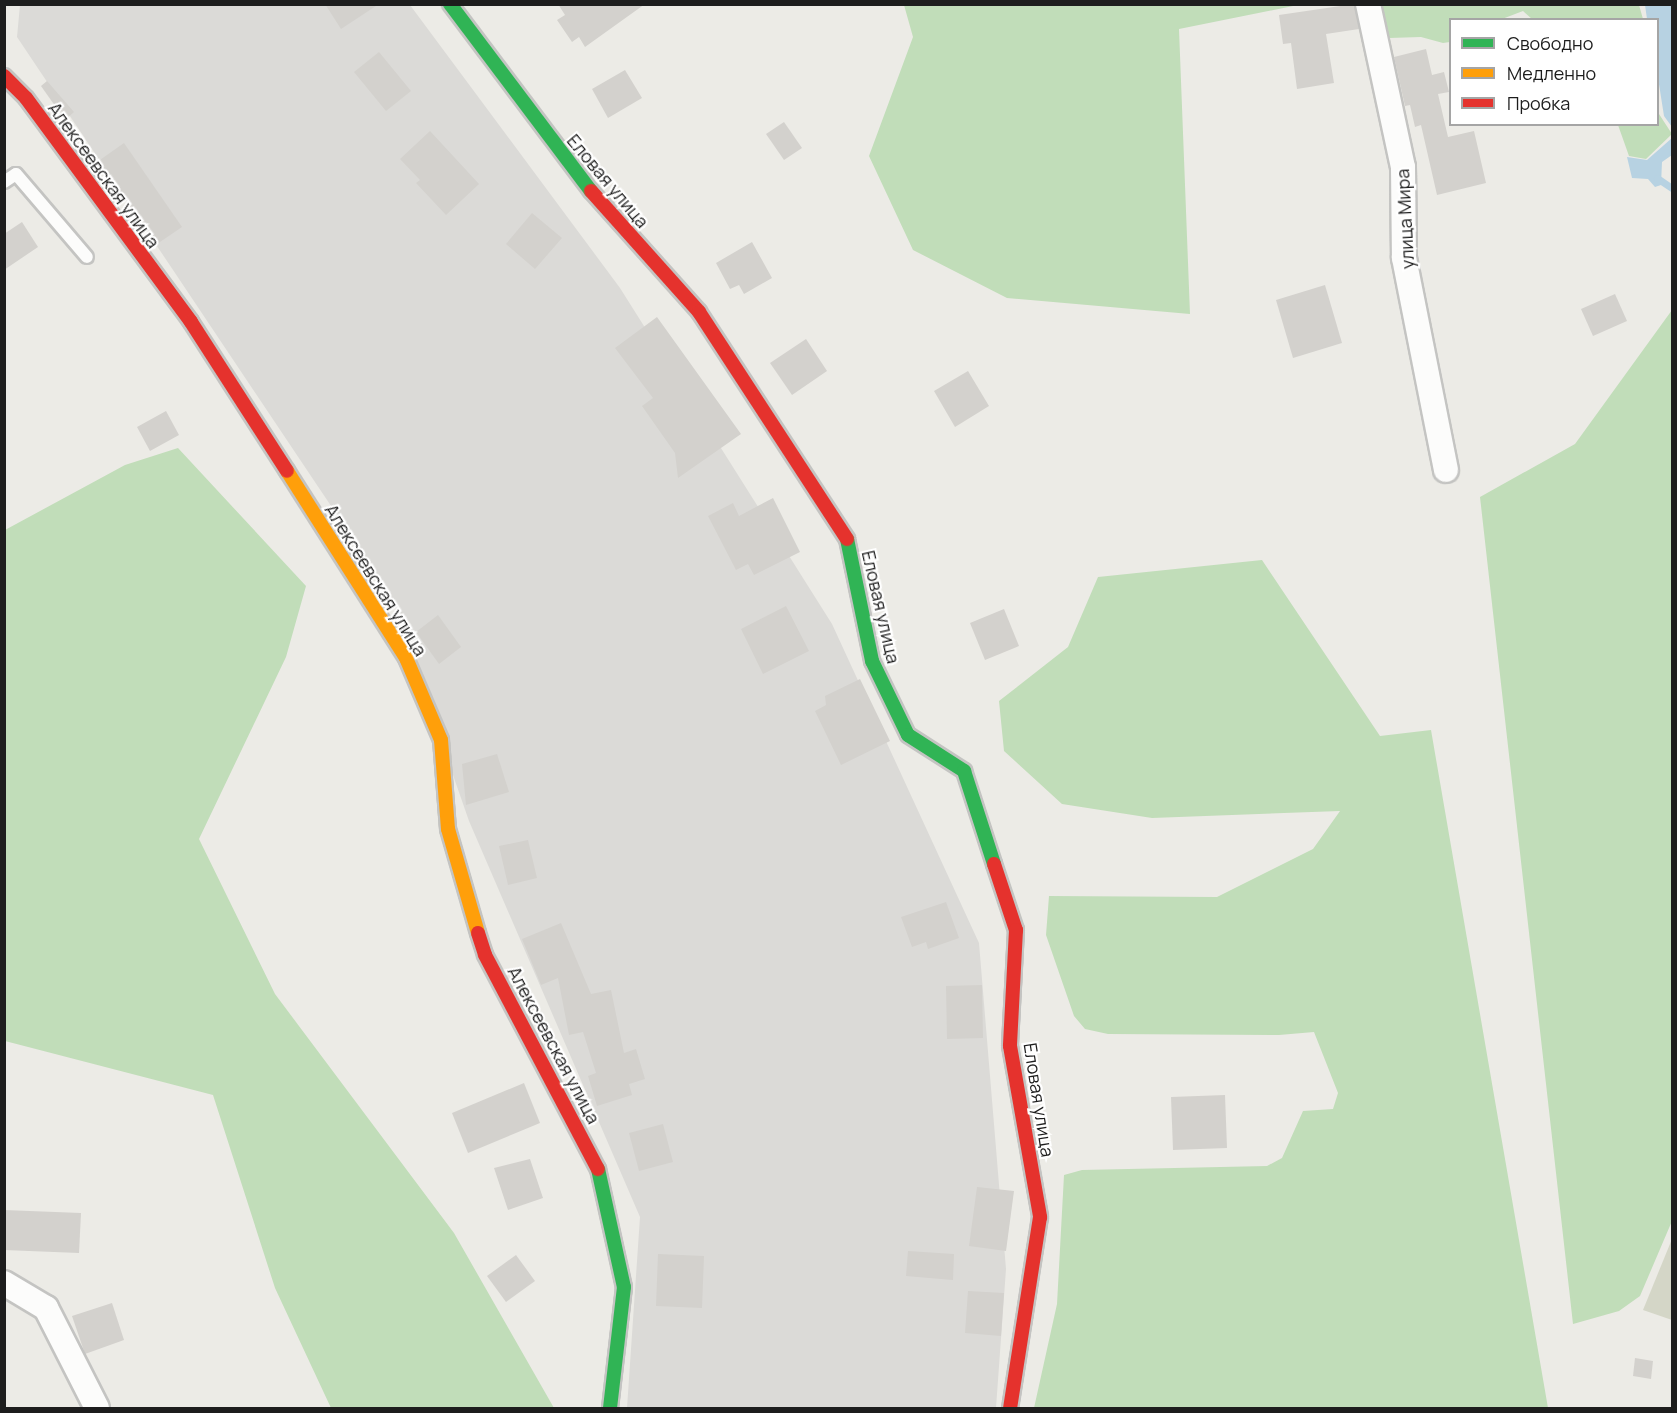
<!DOCTYPE html>
<html>
<head>
<meta charset="utf-8">
<style>
  body { margin:0 }
  #map { position:relative; width:1677px; height:1413px; overflow:hidden; background:#ecebe6; font-family:Manrope,sans-serif }
  div>[style] { position:absolute }
  .residential>* { inset:0; background:#dbdad7 }
  .construction>* { inset:0; background:#d4d6c7 }
  .forest>* { inset:0; background:#c1ddb9 }
  .water>* { inset:0; background:#b7d2e2 }
  .stream>* { height:7px; margin:-3.5px; padding:0 3.5px; transform-origin:3.5px; border-radius:3.5px; background:#b7d2e2 }
  .building>* { inset:0; background:#d3d1cd }
  .roads { filter:drop-shadow(2px 0 #c4c4c2) drop-shadow(-2px 0 #c4c4c2) drop-shadow(0 2px #c4c4c2) drop-shadow(0 -2px #c4c4c2) }
  .lane>* { height:12px; margin:-6px; padding:0 6px; transform-origin:6px; border-radius:6px; background:#fcfcfb }
  .street>* { height:24px; margin:-12px; padding:0 12px; transform-origin:12px; border-radius:12px; background:#fcfcfb }
  .fast>* { height:14px; margin:-7px; padding:0 7px; transform-origin:7px; border-radius:7px; background:#30b455 }
  .slow>* { height:14px; margin:-7px; padding:0 7px; transform-origin:7px; border-radius:7px; background:#ff9f0a }
  .jam>* { height:14px; margin:-7px; padding:0 7px; transform-origin:7px; border-radius:7px; background:#e5322d }
  span { translate:-50% -50%; white-space:nowrap; text-align:center; line-height:1.15; -webkit-text-stroke:4.5px #fff; paint-order:stroke }
  .street-label { font-size:18px; color:#1d1d1d }
  .frame { position:absolute; inset:0; border:6px solid #1d1d1d; pointer-events:none }
  .legend { position:absolute; left:1449px; top:18px; width:210px; height:108px; box-sizing:border-box; background:#fff; border:2px solid #a5a5a5; margin:0; padding:8px 10px; list-style:none; font-size:18px; color:#1d1d1d }
  .legend li { display:flex; align-items:center; gap:12px; height:30px }
  .legend b { width:30px; border:2px solid #a5a5a5 }
</style>
</head>
<body>
<div id="map">
  <div class="residential">
    <i style="clip-path:polygon(20px 5px,410px 5px,620px 288px,832px 624px,979px 943px,1006px 1269px,996px 1408px,627px 1408px,640px 1217px,469px 821px,390px 594px,17px 37px)"></i>
  </div>
  <div class="construction">
    <i style="clip-path:polygon(1672px 1239px,1672px 1320px,1643px 1310px)"></i>
  </div>
  <div class="forest">
    <i style="clip-path:polygon(904px 5px,1298px 5px,1179px 29px,1190px 314px,1007px 298px,913px 250px,869px 156px,913px 37px)"></i>
    <i style="clip-path:polygon(1380px 5px,1639px 5px,1643px 19px,1532px 19px,1523px 11px,1502px 19px,1450px 20px,1450px 42px,1443px 43px,1421px 37px,1389px 38px)"></i>
    <i style="clip-path:polygon(1658px 85px,1659px 114px,1672px 134px,1646px 159px,1629px 156px,1618px 125px,1658px 124px)"></i>
    <i style="clip-path:polygon(1672px 310px,1672px 1221px,1640px 1296px,1619px 1311px,1573px 1324px,1480px 497px,1575px 444px)"></i>
    <i style="clip-path:polygon(178px 448px,306px 586px,286px 657px,199px 839px,275px 994px,454px 1233px,554px 1408px,331px 1408px,275px 1288px,213px 1095px,5px 1041px,5px 530px,125px 465px)"></i>
    <i style="clip-path:polygon(1262px 560px,1380px 736px,1431px 730px,1548px 1408px,1034px 1408px,1057px 1304px,1064px 1175px,1082px 1170px,1267px 1166px,1282px 1158px,1303px 1111px,1333px 1109px,1338px 1093px,1314px 1032px,1279px 1035px,1108px 1034px,1085px 1029px,1074px 1016px,1046px 935px,1049px 896px,1217px 897px,1313px 849px,1340px 811px,1152px 818px,1062px 804px,1004px 751px,999px 701px,1068px 647px,1098px 577px)"></i>
  </div>
  <div class="water">
    <i style="clip-path:polygon(1645px 5px,1672px 5px,1672px 127px,1664px 116px,1658px 78px,1658px 20px,1647px 19px)"></i>
    <i style="clip-path:polygon(1672px 138px,1672px 155px,1662px 162px,1661px 185px,1655px 187px,1648px 179px,1632px 178px,1627px 157px,1647px 160px)"></i>
  </div>
  <div class="stream">
    <i style="left:1657px;top:178px;width:18px;rotate:34deg"></i>
  </div>
  <div class="building">
    <i style="clip-path:polygon(325px 4px,379px 4px,341px 29px)"></i>
    <i style="clip-path:polygon(558px 4px,645px 4px,585px 47px,579px 37px,572px 42px,557px 20px,565px 15px)"></i>
    <i style="clip-path:polygon(1354px 4px,1359px 29px,1326px 34px,1334px 83px,1297px 89px,1291px 43px,1283px 44px,1279px 15px)"></i>
    <i style="clip-path:polygon(1426px 49px,1432px 75px,1444px 72px,1449px 92px,1438px 94px,1448px 137px,1474px 131px,1486px 183px,1437px 195px,1421px 125px,1415px 127px,1410px 105px,1405px 106px,1394px 57px)"></i>
    <i style="clip-path:polygon(379px 52px,411px 91px,386px 111px,354px 72px)"></i>
    <i style="clip-path:polygon(625px 70px,642px 98px,608px 118px,592px 89px)"></i>
    <i style="clip-path:polygon(47px 81px,74px 112px,65px 120px,41px 86px)"></i>
    <i style="clip-path:polygon(784px 122px,802px 148px,784px 160px,766px 134px)"></i>
    <i style="clip-path:polygon(430px 131px,479px 184px,446px 215px,416px 183px,420px 180px,400px 159px)"></i>
    <i style="clip-path:polygon(124px 143px,182px 227px,157px 244px,97px 162px)"></i>
    <i style="clip-path:polygon(532px 213px,562px 238px,535px 269px,506px 244px)"></i>
    <i style="clip-path:polygon(22px 222px,38px 247px,4px 270px,4px 234px)"></i>
    <i style="clip-path:polygon(752px 242px,772px 278px,744px 294px,739px 285px,730px 289px,716px 263px)"></i>
    <i style="clip-path:polygon(1325px 285px,1342px 343px,1293px 358px,1276px 300px)"></i>
    <i style="clip-path:polygon(1615px 294px,1627px 321px,1593px 336px,1581px 309px)"></i>
    <i style="clip-path:polygon(657px 317px,741px 434px,678px 478px,675px 453px,642px 406px,653px 398px,615px 348px)"></i>
    <i style="clip-path:polygon(806px 339px,827px 371px,792px 395px,770px 363px)"></i>
    <i style="clip-path:polygon(968px 371px,989px 406px,955px 427px,934px 391px)"></i>
    <i style="clip-path:polygon(166px 411px,179px 435px,150px 451px,137px 427px)"></i>
    <i style="clip-path:polygon(773px 498px,800px 552px,754px 575px,748px 564px,736px 570px,708px 516px,733px 503px,739px 516px)"></i>
    <i style="clip-path:polygon(786px 606px,809px 651px,763px 674px,741px 629px)"></i>
    <i style="clip-path:polygon(1004px 609px,1019px 646px,985px 660px,970px 623px)"></i>
    <i style="clip-path:polygon(438px 615px,461px 647px,439px 664px,416px 632px)"></i>
    <i style="clip-path:polygon(860px 679px,890px 741px,841px 765px,815px 711px,826px 705px,825px 696px)"></i>
    <i style="clip-path:polygon(497px 754px,509px 792px,466px 805px,462px 764px)"></i>
    <i style="clip-path:polygon(528px 840px,537px 878px,508px 885px,499px 846px)"></i>
    <i style="clip-path:polygon(946px 902px,959px 938px,928px 949px,926px 942px,912px 947px,901px 917px)"></i>
    <i style="clip-path:polygon(561px 923px,591px 994px,611px 990px,624px 1053px,636px 1049px,645px 1079px,629px 1084px,632px 1095px,597px 1106px,588px 1076px,596px 1073px,583px 1032px,569px 1035px,558px 978px,541px 985px,522px 939px)"></i>
    <i style="clip-path:polygon(982px 985px,983px 1038px,947px 1039px,946px 986px)"></i>
    <i style="clip-path:polygon(524px 1083px,540px 1123px,468px 1153px,452px 1113px)"></i>
    <i style="clip-path:polygon(1225px 1095px,1227px 1148px,1173px 1150px,1171px 1097px)"></i>
    <i style="clip-path:polygon(663px 1124px,673px 1162px,639px 1171px,629px 1133px)"></i>
    <i style="clip-path:polygon(530px 1159px,543px 1198px,508px 1210px,494px 1168px)"></i>
    <i style="clip-path:polygon(977px 1187px,1014px 1191px,1006px 1251px,969px 1246px)"></i>
    <i style="clip-path:polygon(4px 1210px,81px 1213px,79px 1253px,4px 1250px)"></i>
    <i style="clip-path:polygon(908px 1251px,954px 1254px,953px 1280px,906px 1276px)"></i>
    <i style="clip-path:polygon(658px 1254px,704px 1256px,702px 1308px,656px 1306px)"></i>
    <i style="clip-path:polygon(516px 1255px,535px 1281px,506px 1302px,487px 1276px)"></i>
    <i style="clip-path:polygon(968px 1291px,1004px 1293px,1001px 1336px,965px 1333px)"></i>
    <i style="clip-path:polygon(112px 1303px,124px 1340px,85px 1354px,72px 1316px)"></i>
    <i style="clip-path:polygon(1635px 1358px,1653px 1361px,1651px 1379px,1633px 1376px)"></i>
  </div>
  <div class="roads">
    <div class="lane">
      <i style="left:4px;top:182px;width:14px;rotate:-34deg"></i>
      <i style="left:16px;top:174px;width:109px;rotate:49.5deg"></i>
    </div>
    <div class="street">
      <i style="left:1368px;top:4px;width:167px;rotate:77.9deg"></i>
      <i style="left:1403px;top:167px;width:91px;rotate:89.4deg"></i>
      <i style="left:1404px;top:258px;width:216px;rotate:78.8deg"></i>
      <i style="left:4px;top:1283px;width:49px;rotate:30.8deg"></i>
      <i style="left:46px;top:1308px;width:112px;rotate:63deg"></i>
    </div>
    <div class="fast">
      <i style="left:450px;top:4px;width:234px;rotate:53deg"></i>
      <i style="left:847px;top:539px;width:125px;rotate:78.4deg"></i>
      <i style="left:872px;top:661px;width:82px;rotate:64.1deg"></i>
      <i style="left:908px;top:735px;width:67px;rotate:32.7deg"></i>
      <i style="left:964px;top:771px;width:98px;rotate:72.1deg"></i>
      <i style="left:598px;top:1169px;width:121px;rotate:77.6deg"></i>
      <i style="left:624px;top:1287px;width:122px;rotate:96.6deg"></i>
    </div>
    <div class="slow">
      <i style="left:287px;top:471px;width:222px;rotate:57.5deg"></i>
      <i style="left:406px;top:658px;width:89px;rotate:66.9deg"></i>
      <i style="left:441px;top:740px;width:89px;rotate:85.5deg"></i>
      <i style="left:448px;top:829px;width:108px;rotate:73.9deg"></i>
    </div>
    <div class="jam">
      <i style="left:4px;top:76px;width:31px;rotate:45deg"></i>
      <i style="left:26px;top:98px;width:278px;rotate:53.6deg"></i>
      <i style="left:191px;top:322px;width:177px;rotate:57.2deg"></i>
      <i style="left:591px;top:191px;width:162px;rotate:48.2deg"></i>
      <i style="left:699px;top:312px;width:271px;rotate:56.9deg"></i>
      <i style="left:994px;top:864px;width:70px;rotate:71.6deg"></i>
      <i style="left:1016px;top:930px;width:116px;rotate:93deg"></i>
      <i style="left:1010px;top:1046px;width:174px;rotate:80deg"></i>
      <i style="left:1040px;top:1217px;width:193px;rotate:98.9deg"></i>
      <i style="left:478px;top:933px;width:23px;rotate:72deg"></i>
      <i style="left:485px;top:955px;width:242px;rotate:62.2deg"></i>
    </div>
  </div>
  <div class="street-label">
    <span style="left:104px;top:175px;rotate:54deg">Алексеевская улица</span>
    <span style="left:608px;top:181px;rotate:50deg">Еловая улица</span>
    <span style="left:1405px;top:219px;rotate:-93deg">улица Мира</span>
    <span style="left:376px;top:580px;rotate:58deg">Алексеевская улица</span>
    <span style="left:881px;top:607px;rotate:77deg">Еловая улица</span>
    <span style="left:554px;top:1045px;rotate:62deg">Алексеевская улица</span>
    <span style="left:1039px;top:1100px;rotate:81deg">Еловая улица</span>
  </div>
  <div class="frame"></div>
  <ul class="legend">
  <li><b style="height:8px;background:#30b455"></b>Свободно</li>
  <li><b style="height:8px;background:#ff9f0a"></b>Медленно</li>
  <li><b style="height:8px;background:#e5322d"></b>Пробка</li>
  </ul>
</div>
</body>
</html>
